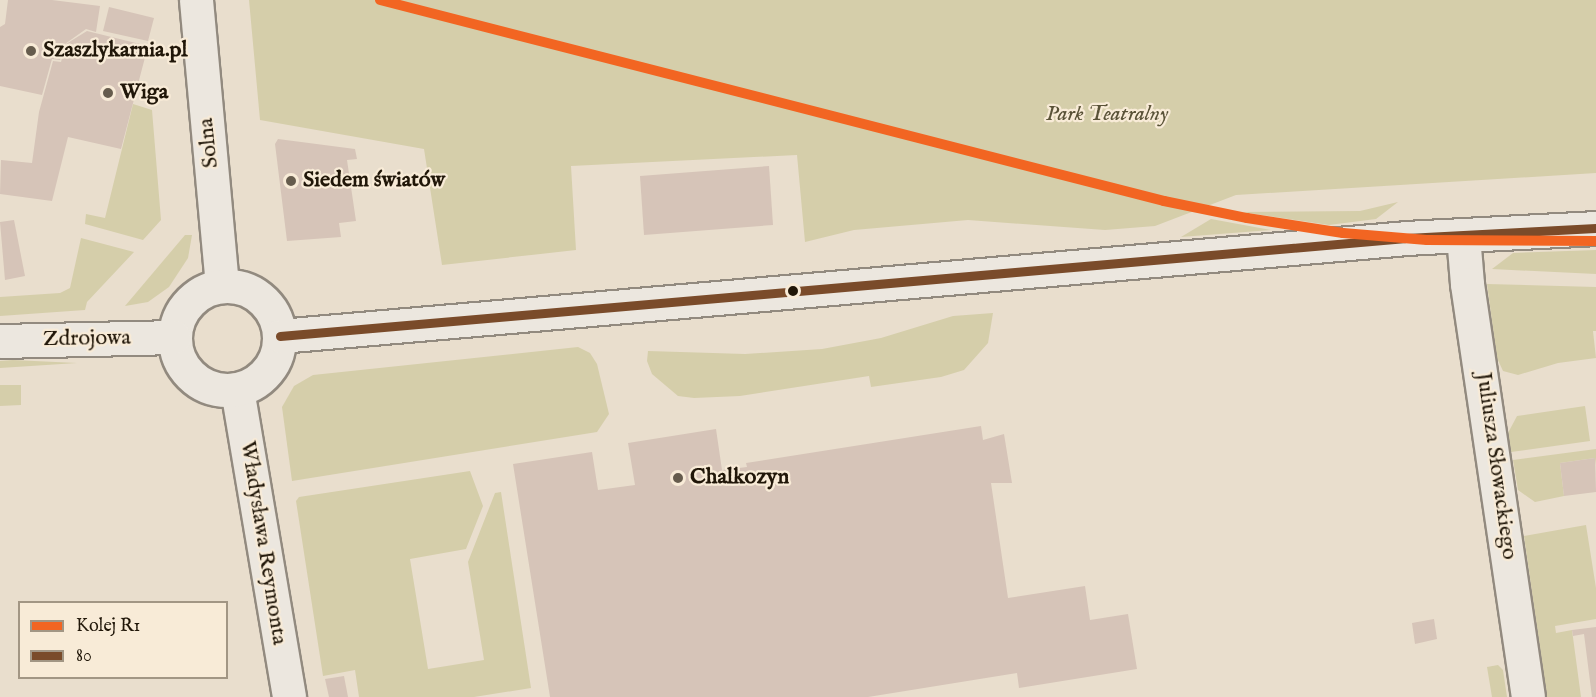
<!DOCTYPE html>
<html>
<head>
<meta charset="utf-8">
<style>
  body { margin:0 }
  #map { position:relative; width:1596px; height:697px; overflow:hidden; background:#e9decd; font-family:"IM FELL English",serif }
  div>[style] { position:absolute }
  .green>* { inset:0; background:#d5ceaa }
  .building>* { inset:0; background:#d6c4b8 }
  .roads { filter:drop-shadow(2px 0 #928a7f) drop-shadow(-2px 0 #928a7f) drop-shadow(0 2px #928a7f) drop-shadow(0 -2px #928a7f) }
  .street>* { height:33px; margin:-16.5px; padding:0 16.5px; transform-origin:16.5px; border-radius:16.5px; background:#ece7df }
  .secondary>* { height:33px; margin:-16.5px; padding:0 16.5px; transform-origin:16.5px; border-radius:16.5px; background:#ece7df }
  .secondary>.ring { margin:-16.5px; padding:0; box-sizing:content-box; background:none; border:33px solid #ece7df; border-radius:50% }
  .bus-1>* { height:9px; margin:-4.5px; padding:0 4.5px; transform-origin:4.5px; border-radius:4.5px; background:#7a4b2a }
  .rail-1>* { height:10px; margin:-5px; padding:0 5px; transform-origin:5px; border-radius:5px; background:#f26522 }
  .dots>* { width:16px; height:16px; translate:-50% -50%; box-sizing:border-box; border:3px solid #f8ebd7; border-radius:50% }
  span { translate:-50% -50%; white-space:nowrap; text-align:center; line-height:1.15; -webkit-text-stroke:4.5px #f8ebd7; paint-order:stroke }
  .poi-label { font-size:22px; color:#201608; font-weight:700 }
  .left { translate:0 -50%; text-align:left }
  .park-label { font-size:22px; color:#595237; font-style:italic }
  .street-label { font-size:22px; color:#201608 }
  .legend { position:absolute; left:18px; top:601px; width:210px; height:78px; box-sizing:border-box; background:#f8ebd7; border:2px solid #a29684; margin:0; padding:8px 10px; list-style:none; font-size:18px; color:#201608 }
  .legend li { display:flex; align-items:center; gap:12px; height:30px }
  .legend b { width:30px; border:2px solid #a29684 }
</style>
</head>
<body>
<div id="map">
  <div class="green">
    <i style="clip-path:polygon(249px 0,1596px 0,1596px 173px,1236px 195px,1155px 226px,1105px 230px,968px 220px,854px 230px,805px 242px,797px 155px,571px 166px,576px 250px,442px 265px,424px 149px,260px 120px)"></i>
    <i style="clip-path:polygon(133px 104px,152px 110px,161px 220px,143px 240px,85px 224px,86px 214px,105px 218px)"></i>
    <i style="clip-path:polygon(1398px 202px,1376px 219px,1329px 225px,1241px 212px,1360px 211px)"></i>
    <i style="clip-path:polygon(1211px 219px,1271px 230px,1181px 237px)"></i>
    <i style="clip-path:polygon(185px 235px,192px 235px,188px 258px,169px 287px,148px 302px,125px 306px)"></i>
    <i style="clip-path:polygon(81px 238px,134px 252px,87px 302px,85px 310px,0 316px,0 297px,60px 293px,70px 288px)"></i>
    <i style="clip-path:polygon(1596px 250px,1596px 274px,1492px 269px,1513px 253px)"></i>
    <i style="clip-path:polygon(1487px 284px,1596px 287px,1596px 331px,1593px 331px,1596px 358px,1558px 363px,1518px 375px,1503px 371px,1497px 358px)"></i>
    <i style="clip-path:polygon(993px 313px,988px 343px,964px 370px,941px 377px,871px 387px,869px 376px,740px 396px,694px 398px,678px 396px,652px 374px,647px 361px,648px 351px,745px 354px,822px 349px,881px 338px,953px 316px)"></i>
    <i style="clip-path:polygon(578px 347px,590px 353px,597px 364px,609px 414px,597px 432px,292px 481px,282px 407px,294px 386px,313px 375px)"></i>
    <i style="clip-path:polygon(0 361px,13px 360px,77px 363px,0 368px)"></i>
    <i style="clip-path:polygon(0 385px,21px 385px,21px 405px,0 406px)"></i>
    <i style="clip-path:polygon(1585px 406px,1590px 441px,1511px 452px,1508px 433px,1517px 416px)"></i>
    <i style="clip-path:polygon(1596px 449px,1596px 465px,1595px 458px,1560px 463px,1564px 496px,1535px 502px,1518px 490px,1513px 460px)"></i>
    <i style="clip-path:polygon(470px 471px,483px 506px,466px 549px,410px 559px,428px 669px,484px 660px,468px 562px,495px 493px,501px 492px,531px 688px,474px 697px,359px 697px,355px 670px,323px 676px,296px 501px,299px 497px)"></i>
    <i style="clip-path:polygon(1586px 525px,1596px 588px,1596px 619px,1555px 626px,1556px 633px,1572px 630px,1581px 697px,1547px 697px,1524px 536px)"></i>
    <i style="clip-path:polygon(1498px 665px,1503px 670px,1507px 697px,1492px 697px,1487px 667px)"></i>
  </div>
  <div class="building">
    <i style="clip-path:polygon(8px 0,52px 0,100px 6px,96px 32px,86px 29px,65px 44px,60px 60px,52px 59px,42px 95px,0 86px,0 27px,5px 24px)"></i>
    <i style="clip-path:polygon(109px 7px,154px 18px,148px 41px,103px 31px)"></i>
    <i style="clip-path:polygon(87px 31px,148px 46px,121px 149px,68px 137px,52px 201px,0 194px,1px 160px,32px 163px,39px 112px,53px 61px,61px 62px,66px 44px)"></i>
    <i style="clip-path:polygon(278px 139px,355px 149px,357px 159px,347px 160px,356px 221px,339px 223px,341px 237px,287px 241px,275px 144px)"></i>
    <i style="clip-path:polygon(769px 166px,773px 225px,644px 235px,640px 176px)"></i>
    <i style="clip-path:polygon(14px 220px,25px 276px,5px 280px,0 222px)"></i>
    <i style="clip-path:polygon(981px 426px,983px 440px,1004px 434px,1012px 483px,991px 483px,1008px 598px,1085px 586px,1090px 620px,1128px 614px,1137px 669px,1019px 688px,1017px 673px,868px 697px,550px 697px,513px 464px,592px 452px,598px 490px,635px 485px,628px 443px,716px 429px,722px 470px,747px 467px,746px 463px)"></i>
    <i style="clip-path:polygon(1595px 458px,1596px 492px,1564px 496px,1560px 463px)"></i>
    <i style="clip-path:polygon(1434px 619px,1437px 639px,1415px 644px,1412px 623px)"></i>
    <i style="clip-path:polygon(1596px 627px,1596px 697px,1592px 697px,1584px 634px,1573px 636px,1572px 630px)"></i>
    <i style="clip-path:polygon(344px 676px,348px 697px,329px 697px,325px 679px)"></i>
  </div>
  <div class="roads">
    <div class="street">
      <i style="left:1463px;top:235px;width:49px;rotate:85.3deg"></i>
      <i style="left:1467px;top:284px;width:417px;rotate:81.6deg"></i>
      <i style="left:237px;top:389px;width:312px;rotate:80.4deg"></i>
    </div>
    <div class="secondary">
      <i style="left:196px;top:0;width:286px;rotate:84.8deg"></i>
      <i class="ring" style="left:175px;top:286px;width:71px;height:71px"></i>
      <i style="left:280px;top:336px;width:1130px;rotate:-4.97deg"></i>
      <i style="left:1406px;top:238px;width:190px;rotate:-3deg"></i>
      <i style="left:0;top:341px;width:174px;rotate:-1.3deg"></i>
    </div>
  </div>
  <div class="bus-1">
    <i style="left:280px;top:336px;width:1130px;rotate:-4.97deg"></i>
    <i style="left:1406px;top:238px;width:190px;rotate:-3deg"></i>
  </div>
  <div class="rail-1">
    <i style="left:380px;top:0;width:809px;rotate:14.38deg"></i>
    <i style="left:1164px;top:201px;width:85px;rotate:11.6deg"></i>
    <i style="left:1247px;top:218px;width:97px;rotate:8.9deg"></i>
    <i style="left:1343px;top:233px;width:84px;rotate:4.8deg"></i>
    <i style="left:1427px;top:240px;width:169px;rotate:0.3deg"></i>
  </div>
  <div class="dots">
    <i style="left:31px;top:51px;background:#665c4d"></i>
    <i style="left:108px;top:93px;background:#665c4d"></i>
    <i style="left:291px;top:181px;background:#665c4d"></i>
    <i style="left:793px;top:291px;background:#201608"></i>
    <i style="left:678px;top:478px;background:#665c4d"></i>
  </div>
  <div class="poi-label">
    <span class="left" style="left:43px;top:51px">Szaszlykarnia.pl</span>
    <span class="left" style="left:120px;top:93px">Wiga</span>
    <span class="left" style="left:303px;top:181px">Siedem światów</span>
    <span class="left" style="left:690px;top:478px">Chalkozyn</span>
  </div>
  <div class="park-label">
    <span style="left:1107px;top:115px">Park Teatralny</span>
  </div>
  <div class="street-label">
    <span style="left:209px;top:143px;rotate:-96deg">Solna</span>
    <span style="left:87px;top:339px;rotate:-1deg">Zdrojowa</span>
    <span style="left:1496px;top:466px;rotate:82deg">Juliusza Słowackiego</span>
    <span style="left:263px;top:543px;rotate:81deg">Władysława Reymonta</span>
  </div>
  <ul class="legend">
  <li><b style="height:8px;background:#f26522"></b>Kolej R1</li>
  <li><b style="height:8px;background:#7a4b2a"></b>80</li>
  </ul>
</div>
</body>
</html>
